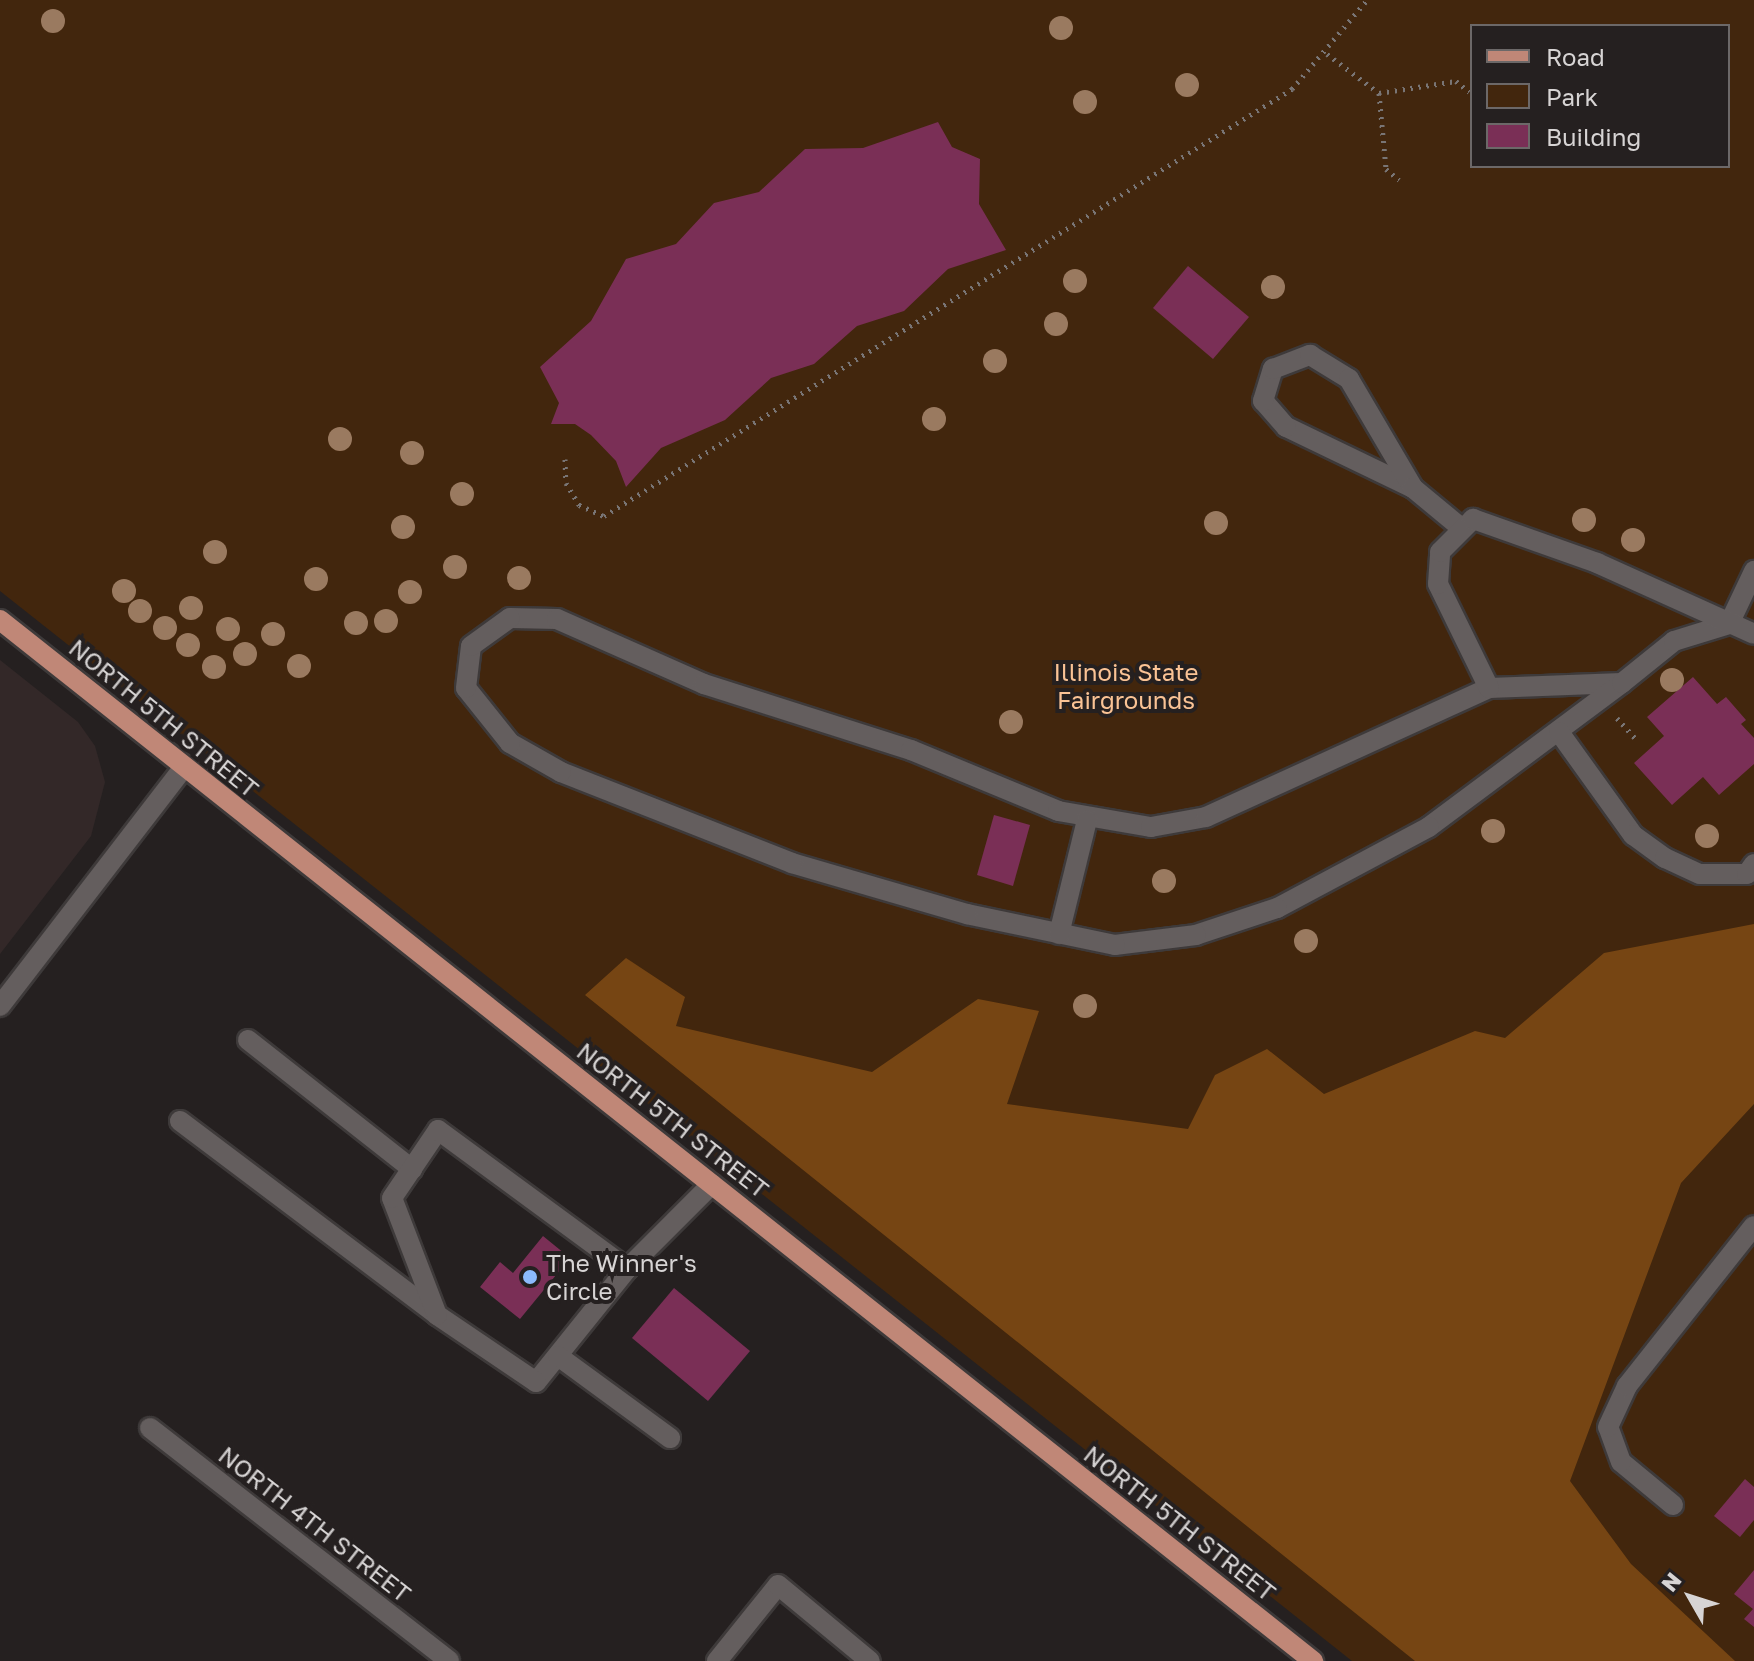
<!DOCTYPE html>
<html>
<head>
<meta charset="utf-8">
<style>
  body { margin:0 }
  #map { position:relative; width:1754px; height:1661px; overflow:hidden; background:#252020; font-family:"Golos Text",sans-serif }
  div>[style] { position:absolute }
  .built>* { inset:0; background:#332828 }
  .green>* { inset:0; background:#42260d }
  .forest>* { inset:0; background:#764513 }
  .building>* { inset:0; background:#7a2f56 }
  .path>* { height:5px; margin-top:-2.5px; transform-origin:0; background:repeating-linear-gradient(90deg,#797575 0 2px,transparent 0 8px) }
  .roads { filter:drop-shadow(2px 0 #3e3a3a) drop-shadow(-2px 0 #3e3a3a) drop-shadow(0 2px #3e3a3a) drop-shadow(0 -2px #3e3a3a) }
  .minor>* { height:20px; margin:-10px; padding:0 10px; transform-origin:10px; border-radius:10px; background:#645e5e }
  .major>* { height:20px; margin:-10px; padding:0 10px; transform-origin:10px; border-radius:10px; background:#c08777 }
  .trees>* { width:24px; height:24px; margin:-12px; border-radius:50%; background:#9a7a60 }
  .dots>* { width:22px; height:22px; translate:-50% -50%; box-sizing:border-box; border:4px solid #252020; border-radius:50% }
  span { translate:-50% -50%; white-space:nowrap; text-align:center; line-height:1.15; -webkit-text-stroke:8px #252020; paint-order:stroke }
  .park-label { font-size:24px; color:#fac395 }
  .street-label { font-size:24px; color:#d7d4d4 }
  .poi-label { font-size:24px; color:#d7d4d4 }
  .left { translate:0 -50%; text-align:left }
  .legend { position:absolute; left:1470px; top:24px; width:260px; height:144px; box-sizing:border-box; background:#252020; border:2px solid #6c6868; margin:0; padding:10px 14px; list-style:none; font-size:24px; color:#d7d4d4 }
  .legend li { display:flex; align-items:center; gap:16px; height:40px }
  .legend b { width:40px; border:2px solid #6c6868 }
  .north { position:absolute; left:1650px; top:1557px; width:80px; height:80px; -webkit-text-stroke:6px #252020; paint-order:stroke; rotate:309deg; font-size:22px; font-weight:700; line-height:32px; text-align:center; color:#d7d4d4 }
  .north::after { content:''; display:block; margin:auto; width:28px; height:36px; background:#d7d4d4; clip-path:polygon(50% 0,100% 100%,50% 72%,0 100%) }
</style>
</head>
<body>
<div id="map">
  <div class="built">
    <i style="clip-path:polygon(0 660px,78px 722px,95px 746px,105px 782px,91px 836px,0 954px)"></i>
  </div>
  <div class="green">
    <i style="clip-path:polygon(evenodd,0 0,1754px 0,1754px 1661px,1352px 1661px,0 591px,0 0,1472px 26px,1728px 26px,1728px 166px,1472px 166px,1472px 26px)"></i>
  </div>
  <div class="forest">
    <i style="clip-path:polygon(1754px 924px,1754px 1104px,1681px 1183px,1570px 1481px,1631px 1564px,1735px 1661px,1415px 1661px,585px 995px,626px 958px,685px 997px,676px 1026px,872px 1072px,978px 999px,1039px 1011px,1007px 1104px,1188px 1129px,1215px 1075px,1267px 1049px,1324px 1094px,1475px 1031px,1505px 1038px,1604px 953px)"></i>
  </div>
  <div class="building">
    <i style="clip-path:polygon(938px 122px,952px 147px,980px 159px,979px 204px,1006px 250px,948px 269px,904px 311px,857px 326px,814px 364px,771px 378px,725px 420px,661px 448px,626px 487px,616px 461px,591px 435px,575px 424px,551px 424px,559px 403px,540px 367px,591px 321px,626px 259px,676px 244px,714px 203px,759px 192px,805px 149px,863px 148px)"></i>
    <i style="clip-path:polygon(1188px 266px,1249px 317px,1213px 359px,1153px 308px)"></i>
    <i style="clip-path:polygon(1693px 677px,1717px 704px,1726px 697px,1746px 720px,1741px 724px,1754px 738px,1754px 764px,1719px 795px,1703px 777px,1672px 805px,1634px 763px,1664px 736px,1647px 717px)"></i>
    <i style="clip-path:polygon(994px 815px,1030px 825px,1013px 886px,977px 875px)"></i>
    <i style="clip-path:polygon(543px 1236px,570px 1258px,520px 1319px,480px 1287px,500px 1262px,513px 1273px)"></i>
    <i style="clip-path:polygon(674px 1288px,750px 1351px,708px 1401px,632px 1338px)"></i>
    <i style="clip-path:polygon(1745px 1479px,1754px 1487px,1754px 1520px,1740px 1537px,1714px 1516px)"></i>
    <i style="clip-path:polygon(1754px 1570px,1754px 1627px,1744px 1619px,1753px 1609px,1734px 1594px)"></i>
  </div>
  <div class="path">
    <i style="left:1327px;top:54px;width:65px;rotate:36.9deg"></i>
    <i style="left:1379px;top:93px;width:78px;rotate:-8.9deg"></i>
    <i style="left:1456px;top:81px;width:17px;rotate:40deg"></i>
    <i style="left:1379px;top:93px;width:76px;rotate:84.7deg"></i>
    <i style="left:1386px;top:169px;width:17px;rotate:40deg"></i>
    <i style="left:565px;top:459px;width:24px;rotate:88deg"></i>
    <i style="left:566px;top:483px;width:26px;rotate:59deg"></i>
    <i style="left:579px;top:505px;width:27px;rotate:24deg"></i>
    <i style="left:604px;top:516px;width:810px;rotate:-31.83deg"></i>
    <i style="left:1292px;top:89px;width:116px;rotate:-49.9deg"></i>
    <i style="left:1617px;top:718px;width:31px;rotate:48deg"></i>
  </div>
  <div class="roads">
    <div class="minor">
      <i style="left:1413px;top:488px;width:141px;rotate:-154.3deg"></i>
      <i style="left:1286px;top:427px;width:35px;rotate:-131deg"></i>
      <i style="left:1263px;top:401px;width:34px;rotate:-73deg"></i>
      <i style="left:1273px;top:369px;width:40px;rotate:-21deg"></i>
      <i style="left:1310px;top:355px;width:46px;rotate:31.6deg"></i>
      <i style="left:1349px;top:379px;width:126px;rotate:59.6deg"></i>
      <i style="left:1413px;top:488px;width:60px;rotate:39.6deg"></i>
      <i style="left:510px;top:618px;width:47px;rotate:1.2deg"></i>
      <i style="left:557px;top:619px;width:161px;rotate:23.9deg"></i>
      <i style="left:704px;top:684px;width:217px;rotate:17.7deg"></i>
      <i style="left:911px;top:750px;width:159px;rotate:22.5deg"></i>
      <i style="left:1058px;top:811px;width:94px;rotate:9.8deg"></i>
      <i style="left:1151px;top:827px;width:56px;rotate:-10.3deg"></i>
      <i style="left:1206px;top:817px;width:311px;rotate:-24.5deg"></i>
      <i style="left:1489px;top:688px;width:133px;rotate:-2.2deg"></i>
      <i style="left:1622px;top:683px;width:241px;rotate:143.3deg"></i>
      <i style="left:1429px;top:827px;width:172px;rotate:151.9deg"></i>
      <i style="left:1277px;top:908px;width:85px;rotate:161.6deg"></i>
      <i style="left:1196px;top:935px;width:82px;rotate:173deg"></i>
      <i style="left:1115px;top:945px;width:151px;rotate:-168.2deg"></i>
      <i style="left:967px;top:914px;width:182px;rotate:-163.8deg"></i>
      <i style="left:792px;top:863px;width:248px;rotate:-158.5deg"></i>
      <i style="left:561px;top:772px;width:59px;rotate:-150.4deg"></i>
      <i style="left:510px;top:743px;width:70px;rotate:-128.7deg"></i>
      <i style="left:466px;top:688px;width:42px;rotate:-83.2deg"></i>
      <i style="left:471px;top:646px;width:48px;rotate:-35.7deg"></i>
      <i style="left:1622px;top:683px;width:67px;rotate:-38.9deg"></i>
      <i style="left:1674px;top:641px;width:58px;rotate:-17.2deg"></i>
      <i style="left:1729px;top:624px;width:59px;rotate:-64.7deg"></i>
      <i style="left:1489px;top:688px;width:116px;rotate:-116.1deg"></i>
      <i style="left:1438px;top:584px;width:32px;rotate:-86deg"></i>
      <i style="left:1440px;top:552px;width:47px;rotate:-45deg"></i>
      <i style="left:1473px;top:519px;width:132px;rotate:19.5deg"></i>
      <i style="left:1597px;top:563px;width:172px;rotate:24.3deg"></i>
      <i style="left:1559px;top:732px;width:127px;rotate:54.3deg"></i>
      <i style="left:1633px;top:835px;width:39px;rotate:36deg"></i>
      <i style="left:1665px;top:858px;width:38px;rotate:25deg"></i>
      <i style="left:1700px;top:874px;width:47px"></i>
      <i style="left:1747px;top:874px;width:12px;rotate:-55deg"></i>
      <i style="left:1059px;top:934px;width:117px;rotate:-76.2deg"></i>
      <i style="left:0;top:1006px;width:302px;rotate:-52.4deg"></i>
      <i style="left:248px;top:1040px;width:209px;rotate:38.2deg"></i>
      <i style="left:180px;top:1121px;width:321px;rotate:37deg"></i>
      <i style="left:627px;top:1269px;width:145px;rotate:128.8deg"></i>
      <i style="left:536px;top:1382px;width:120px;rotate:-145.9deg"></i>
      <i style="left:437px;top:1315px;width:125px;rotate:-111deg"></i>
      <i style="left:392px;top:1198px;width:82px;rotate:-55.9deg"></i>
      <i style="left:438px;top:1130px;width:235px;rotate:36.3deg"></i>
      <i style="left:627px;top:1269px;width:120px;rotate:-45deg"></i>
      <i style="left:558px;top:1356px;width:139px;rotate:36.2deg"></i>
      <i style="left:150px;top:1428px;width:379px;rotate:37.9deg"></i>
      <i style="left:1673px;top:1505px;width:67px;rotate:-140.4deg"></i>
      <i style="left:1621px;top:1462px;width:37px;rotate:-110deg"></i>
      <i style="left:1608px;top:1427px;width:45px;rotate:-65.1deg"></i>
      <i style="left:1627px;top:1386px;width:204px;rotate:-51.6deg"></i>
      <i style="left:717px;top:1661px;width:97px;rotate:-51.2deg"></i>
      <i style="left:778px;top:1585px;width:119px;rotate:39.6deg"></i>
    </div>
    <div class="major">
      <i style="left:0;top:620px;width:1676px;rotate:38.41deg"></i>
    </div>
  </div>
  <div class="trees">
    <i style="left:53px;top:21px"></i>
    <i style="left:1061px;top:28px"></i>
    <i style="left:1187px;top:85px"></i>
    <i style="left:1085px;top:102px"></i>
    <i style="left:1075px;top:281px"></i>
    <i style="left:1273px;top:287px"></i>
    <i style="left:1056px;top:324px"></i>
    <i style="left:995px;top:361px"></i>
    <i style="left:934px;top:419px"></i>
    <i style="left:340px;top:439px"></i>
    <i style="left:412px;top:453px"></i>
    <i style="left:462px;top:494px"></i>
    <i style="left:1584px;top:520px"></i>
    <i style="left:1216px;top:523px"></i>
    <i style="left:403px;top:527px"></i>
    <i style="left:1633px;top:540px"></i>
    <i style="left:215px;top:552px"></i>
    <i style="left:455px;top:567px"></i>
    <i style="left:519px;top:578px"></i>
    <i style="left:316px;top:579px"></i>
    <i style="left:124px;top:591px"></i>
    <i style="left:410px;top:592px"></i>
    <i style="left:191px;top:608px"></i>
    <i style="left:140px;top:611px"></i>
    <i style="left:386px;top:621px"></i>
    <i style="left:356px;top:623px"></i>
    <i style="left:165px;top:628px"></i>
    <i style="left:228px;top:629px"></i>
    <i style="left:273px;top:634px"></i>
    <i style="left:188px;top:645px"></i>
    <i style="left:245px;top:654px"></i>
    <i style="left:299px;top:666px"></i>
    <i style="left:214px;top:667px"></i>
    <i style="left:1672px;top:680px"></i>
    <i style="left:1011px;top:722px"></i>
    <i style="left:1493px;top:831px"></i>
    <i style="left:1707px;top:836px"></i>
    <i style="left:1164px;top:881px"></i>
    <i style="left:1306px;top:941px"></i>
    <i style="left:1085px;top:1006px"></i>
  </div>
  <div class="dots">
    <i style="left:530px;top:1277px;background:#8bbafc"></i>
  </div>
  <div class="park-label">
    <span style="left:1126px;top:686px">Illinois State<br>Fairgrounds</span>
  </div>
  <div class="street-label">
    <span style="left:164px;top:718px;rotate:39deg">NORTH 5TH STREET</span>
    <span style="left:673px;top:1120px;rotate:38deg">NORTH 5TH STREET</span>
    <span style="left:1180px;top:1523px;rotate:38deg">NORTH 5TH STREET</span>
    <span style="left:315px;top:1524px;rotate:38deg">NORTH 4TH STREET</span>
  </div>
  <div class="poi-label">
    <span class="left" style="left:546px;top:1277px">The Winner's<br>Circle</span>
  </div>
  <ul class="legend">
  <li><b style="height:10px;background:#c08777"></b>Road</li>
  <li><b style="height:22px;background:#42260d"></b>Park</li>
  <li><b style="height:22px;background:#7a2f56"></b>Building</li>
  </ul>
  <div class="north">N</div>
</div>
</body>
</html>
